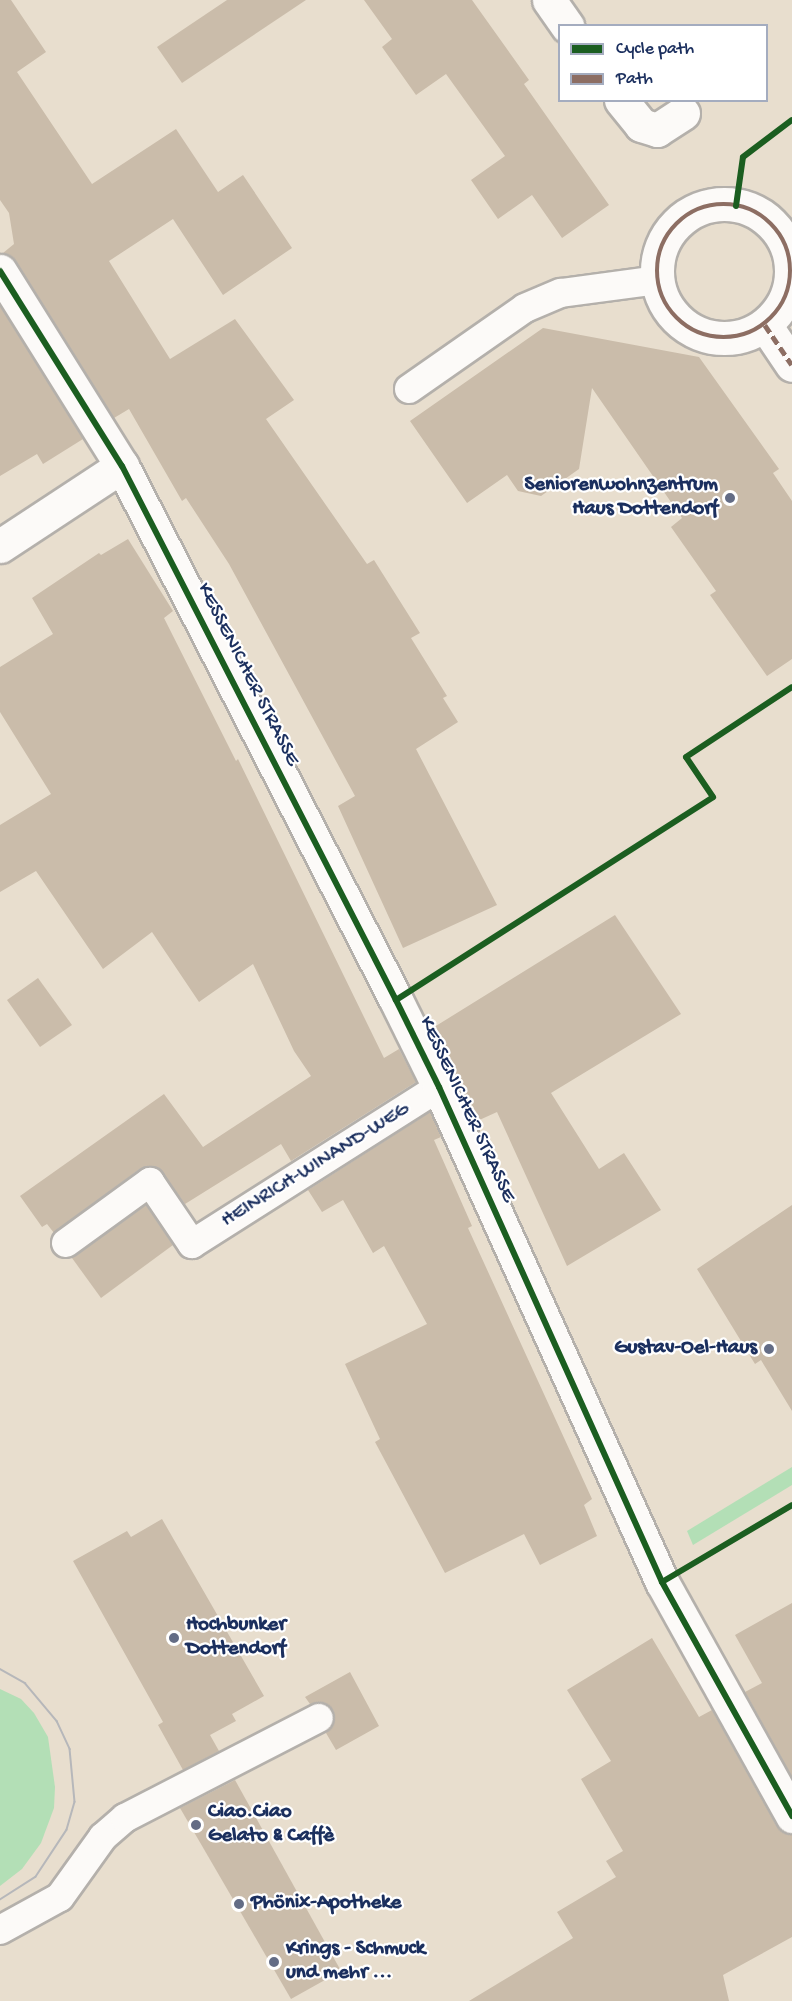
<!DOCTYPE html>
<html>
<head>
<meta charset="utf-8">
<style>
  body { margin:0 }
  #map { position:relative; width:792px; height:2001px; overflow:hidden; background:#e8dece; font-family:"Gochi Hand",sans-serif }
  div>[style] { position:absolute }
  .green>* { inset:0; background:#b3dfb6 }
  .building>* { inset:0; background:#cabcaa }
  .roads { filter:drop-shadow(2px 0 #b4b0ab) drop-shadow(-2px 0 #b4b0ab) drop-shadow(0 2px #b4b0ab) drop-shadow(0 -2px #b4b0ab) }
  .service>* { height:28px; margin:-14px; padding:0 14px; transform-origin:14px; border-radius:14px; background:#fcfaf8 }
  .minor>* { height:33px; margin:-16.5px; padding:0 16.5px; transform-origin:16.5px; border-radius:16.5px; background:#fcfaf8 }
  .minor>.ring { margin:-16.5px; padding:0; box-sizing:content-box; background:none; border:33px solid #fcfaf8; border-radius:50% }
  .tram>* { height:1.5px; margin:-0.75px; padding:0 0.75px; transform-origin:0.75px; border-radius:0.75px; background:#b6b7ba }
  .quiet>* { height:4.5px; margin-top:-2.25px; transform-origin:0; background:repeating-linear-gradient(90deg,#8d6e63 0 9px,transparent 0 13.5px) }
  .quiet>.ring { margin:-2.25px; padding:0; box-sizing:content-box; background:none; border:4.5px solid #8d6e63; border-radius:50% }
  .cycleway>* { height:6px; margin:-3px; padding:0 3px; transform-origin:3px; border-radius:3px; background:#1b5e20 }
  .dots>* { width:16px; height:16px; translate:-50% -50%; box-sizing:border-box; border:3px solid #fff; border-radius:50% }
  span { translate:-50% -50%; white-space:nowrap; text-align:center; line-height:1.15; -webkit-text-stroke:4.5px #fff; paint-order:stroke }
  .poi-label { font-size:21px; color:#1b2f5e; font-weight:700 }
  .right { translate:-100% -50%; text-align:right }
  .left { translate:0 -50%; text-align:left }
  .street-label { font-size:21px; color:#1b2f5e }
  .legend { position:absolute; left:558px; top:24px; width:210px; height:78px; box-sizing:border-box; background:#fff; border:2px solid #a4acbf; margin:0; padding:8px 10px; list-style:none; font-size:18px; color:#1b2f5e }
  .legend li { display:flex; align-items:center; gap:12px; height:30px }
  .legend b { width:30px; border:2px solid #a4acbf }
</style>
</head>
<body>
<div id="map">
  <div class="green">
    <i style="clip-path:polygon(792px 1467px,792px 1485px,693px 1545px,687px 1531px)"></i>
    <i style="clip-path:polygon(0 1689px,21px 1699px,34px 1713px,48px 1737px,55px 1787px,54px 1808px,41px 1843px,22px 1869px,0 1886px)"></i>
  </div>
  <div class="building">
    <i style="clip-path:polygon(0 0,11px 0,46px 52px,17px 72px,92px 184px,176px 129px,218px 192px,243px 175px,292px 248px,223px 295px,173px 219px,109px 261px,170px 359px,235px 319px,294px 400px,266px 419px,367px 564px,374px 560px,420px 633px,411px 638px,447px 696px,443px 698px,458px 722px,416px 749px,497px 905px,403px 948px,338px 806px,355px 796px,229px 564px,186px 498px,182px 501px,129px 409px,114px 418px,16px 261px,3px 253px,14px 244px,9px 213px,0 200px)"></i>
    <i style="clip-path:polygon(227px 0,306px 0,182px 83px,157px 47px)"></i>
    <i style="clip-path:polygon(364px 0,472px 0,529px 80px,524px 84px,609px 205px,562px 238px,532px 195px,498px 219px,471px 180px,505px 156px,446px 74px,416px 95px,382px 47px,392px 39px)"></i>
    <i style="clip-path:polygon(0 306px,83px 439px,43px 464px,37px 454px,0 476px)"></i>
    <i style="clip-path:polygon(543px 328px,699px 357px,779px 469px,773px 473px,792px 501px,792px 659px,767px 676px,710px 595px,716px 591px,671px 527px,682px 518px,592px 388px,579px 469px,541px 496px,518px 491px,507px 475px,467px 503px,410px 421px)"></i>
    <i style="clip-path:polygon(128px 539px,173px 611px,164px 618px,236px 761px,238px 759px,384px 1058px,399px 1049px,416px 1082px,291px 1161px,281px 1144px,185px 1204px,158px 1167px,141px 1168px,54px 1233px,47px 1224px,42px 1227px,20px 1196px,164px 1094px,203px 1147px,311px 1076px,294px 1051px,253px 964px,199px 1002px,152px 932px,103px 969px,36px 871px,0 892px,0 825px,51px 794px,0 712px,0 667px,53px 634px,32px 598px,99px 553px,101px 555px)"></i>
    <i style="clip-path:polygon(615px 915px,681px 1014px,551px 1093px,599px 1169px,624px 1153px,661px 1210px,567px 1266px,497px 1112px,475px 1122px,431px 1029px)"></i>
    <i style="clip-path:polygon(38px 978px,72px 1025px,40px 1047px,7px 1000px)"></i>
    <i style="clip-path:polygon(430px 1112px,441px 1137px,434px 1140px,472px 1226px,468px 1228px,592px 1499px,584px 1505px,597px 1536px,540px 1565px,524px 1534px,445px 1573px,375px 1442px,380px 1439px,345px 1364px,427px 1324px,384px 1246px,373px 1253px,343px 1200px,322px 1212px,308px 1190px)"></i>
    <i style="clip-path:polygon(146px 1205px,173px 1245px,101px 1298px,72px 1258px)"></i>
    <i style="clip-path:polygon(792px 1205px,792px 1411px,761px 1360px,755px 1364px,697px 1269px)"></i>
    <i style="clip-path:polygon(162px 1519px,264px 1696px,232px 1714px,236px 1721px,210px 1735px,219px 1751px,183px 1770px,158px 1725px,163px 1722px,73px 1561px,127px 1531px,131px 1537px)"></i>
    <i style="clip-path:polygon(792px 1603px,792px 1777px,745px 1692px,762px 1683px,735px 1635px)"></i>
    <i style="clip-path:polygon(652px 1638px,699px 1717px,712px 1710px,776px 1825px,792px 1835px,792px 1937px,723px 1975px,729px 2001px,469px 2001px,573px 1938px,557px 1912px,616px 1877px,606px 1861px,623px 1851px,581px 1779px,611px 1761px,567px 1690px)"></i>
    <i style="clip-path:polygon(350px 1672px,379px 1726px,336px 1750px,326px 1733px,335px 1719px,333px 1710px,320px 1702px,310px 1704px,305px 1697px)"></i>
    <i style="clip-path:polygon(235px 1780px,341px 1971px,291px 1999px,180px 1808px)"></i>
  </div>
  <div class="roads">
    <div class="service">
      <i style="left:409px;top:389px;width:141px;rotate:-34.9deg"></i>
      <i style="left:525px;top:308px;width:39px;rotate:-23deg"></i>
      <i style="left:561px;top:293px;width:97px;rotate:-7.7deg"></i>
      <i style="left:66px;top:1243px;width:104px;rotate:-36deg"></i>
      <i style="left:150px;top:1182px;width:75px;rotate:55.9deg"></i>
      <i style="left:192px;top:1244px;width:293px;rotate:-32.4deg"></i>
      <i style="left:0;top:1930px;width:68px;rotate:-28.8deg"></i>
      <i style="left:60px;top:1897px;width:74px;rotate:-54.4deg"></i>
      <i style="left:103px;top:1837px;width:29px;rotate:-41deg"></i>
      <i style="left:125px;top:1818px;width:218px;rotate:-27.3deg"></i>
    </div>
    <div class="minor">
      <i style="left:549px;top:0;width:32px;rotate:55deg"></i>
      <i style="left:621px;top:100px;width:32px;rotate:51deg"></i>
      <i style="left:641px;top:125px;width:17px;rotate:17deg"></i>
      <i style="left:657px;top:130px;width:31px;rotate:-33deg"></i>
      <i class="ring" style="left:657px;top:204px;width:101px;height:101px"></i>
      <i style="left:0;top:271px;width:230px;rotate:58deg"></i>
      <i style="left:122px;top:466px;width:600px;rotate:62.84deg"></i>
      <i style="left:396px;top:1000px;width:97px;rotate:63.7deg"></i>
      <i style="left:439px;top:1087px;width:543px;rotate:65.75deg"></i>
      <i style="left:662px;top:1582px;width:268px;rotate:60.9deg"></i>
      <i style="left:765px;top:325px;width:48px;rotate:56deg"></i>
      <i style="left:0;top:546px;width:146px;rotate:-33.3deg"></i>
    </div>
  </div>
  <div class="tram">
    <i style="left:0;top:1669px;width:29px;rotate:29deg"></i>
    <i style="left:25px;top:1683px;width:50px;rotate:49.9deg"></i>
    <i style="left:57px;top:1721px;width:31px;rotate:65deg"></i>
    <i style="left:70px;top:1749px;width:53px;rotate:84.6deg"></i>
    <i style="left:75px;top:1802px;width:29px;rotate:106deg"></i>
    <i style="left:67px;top:1830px;width:56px;rotate:123.4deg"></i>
    <i style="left:36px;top:1877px;width:43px;rotate:147.4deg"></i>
  </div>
  <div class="quiet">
    <i class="ring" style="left:657px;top:204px;width:129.5px;height:129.5px"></i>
    <i style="left:765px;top:325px;width:48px;rotate:56deg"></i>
  </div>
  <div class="cycleway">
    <i style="left:736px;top:206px;width:49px;rotate:-81.9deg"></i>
    <i style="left:743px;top:157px;width:61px;rotate:-37.1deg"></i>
    <i style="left:0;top:271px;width:230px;rotate:58deg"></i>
    <i style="left:122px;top:466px;width:600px;rotate:62.84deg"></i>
    <i style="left:396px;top:1000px;width:97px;rotate:63.7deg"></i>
    <i style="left:439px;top:1087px;width:543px;rotate:65.75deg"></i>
    <i style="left:662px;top:1582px;width:268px;rotate:60.9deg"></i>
    <i style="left:396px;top:1000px;width:376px;rotate:-32.6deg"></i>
    <i style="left:713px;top:797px;width:48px;rotate:-124deg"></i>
    <i style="left:686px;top:757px;width:127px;rotate:-33.4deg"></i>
    <i style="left:662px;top:1582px;width:151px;rotate:-30.6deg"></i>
  </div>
  <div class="dots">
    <i style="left:730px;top:498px;background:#636c85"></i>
    <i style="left:769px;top:1349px;background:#636c85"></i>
    <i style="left:174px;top:1638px;background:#636c85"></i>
    <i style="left:196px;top:1825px;background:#636c85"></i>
    <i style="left:239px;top:1904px;background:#636c85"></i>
    <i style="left:274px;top:1962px;background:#636c85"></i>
  </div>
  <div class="poi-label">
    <span class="right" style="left:718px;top:498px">Seniorenwohnzentrum<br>Haus Dottendorf</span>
    <span class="right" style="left:757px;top:1349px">Gustav-Oel-Haus</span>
    <span class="left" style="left:186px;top:1638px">Hochbunker<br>Dottendorf</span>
    <span class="left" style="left:208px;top:1825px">Ciao.Ciao<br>Gelato &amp; Caffè</span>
    <span class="left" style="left:251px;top:1904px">Phönix-Apotheke</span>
    <span class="left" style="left:286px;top:1962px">Krings - Schmuck<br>und mehr ...</span>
  </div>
  <div class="street-label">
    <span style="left:247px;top:675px;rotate:63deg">KESSENICHER STRASSE</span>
    <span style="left:466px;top:1110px;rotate:65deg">KESSENICHER STRASSE</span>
    <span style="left:316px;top:1166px;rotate:-32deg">HEINRICH-WINAND-WEG</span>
  </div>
  <ul class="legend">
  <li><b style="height:8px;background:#1b5e20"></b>Cycle path</li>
  <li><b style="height:8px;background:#8d6e63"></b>Path</li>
  </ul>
</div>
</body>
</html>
